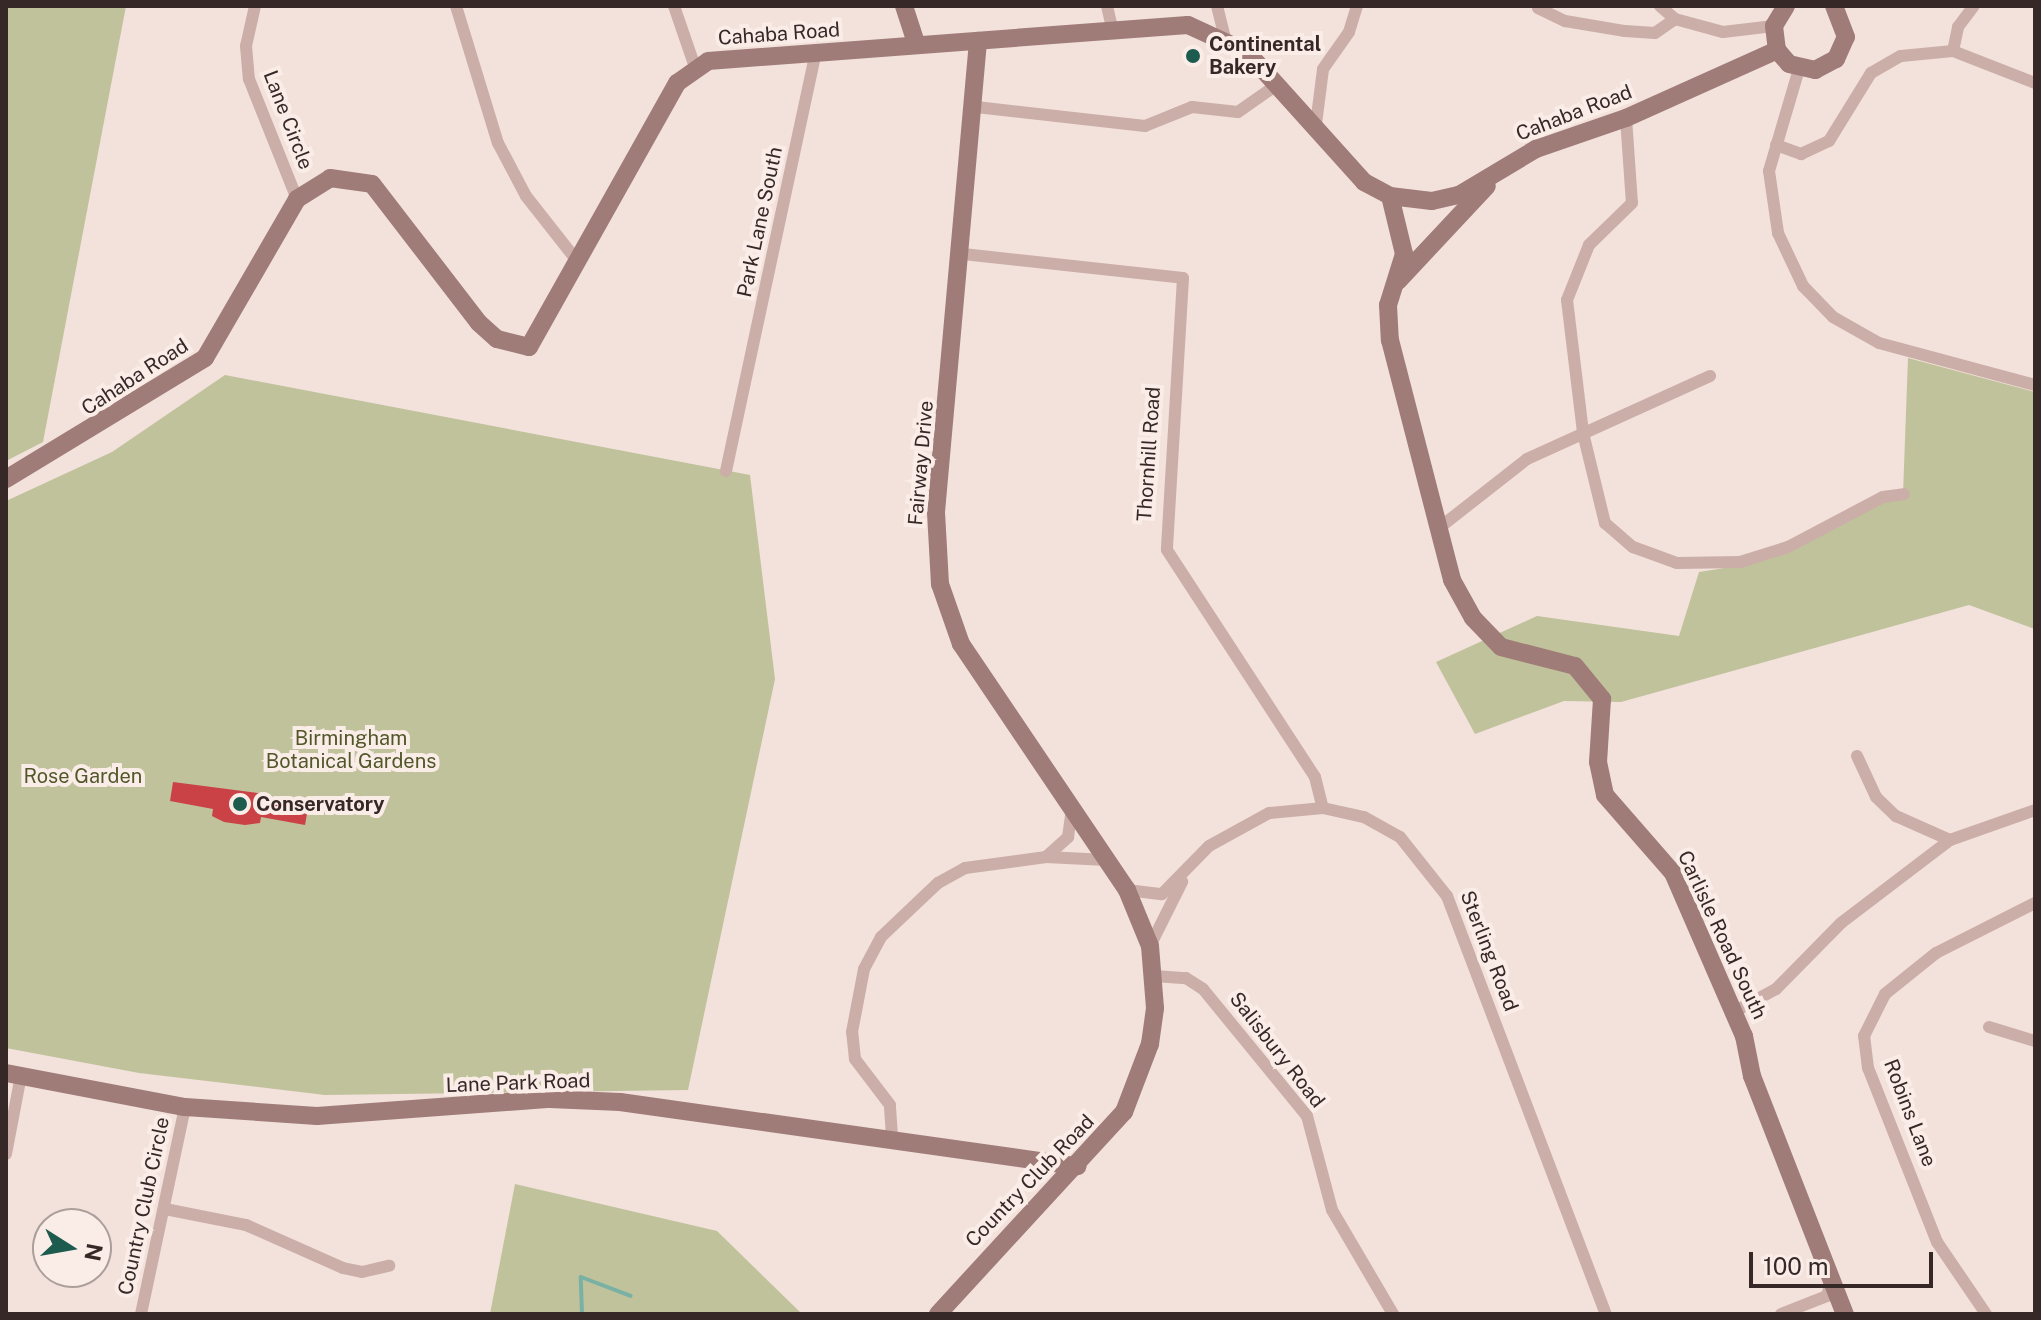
<!DOCTYPE html>
<html>
<head>
<meta charset="utf-8">
<style>
  body { margin:0 }
  #map { position:relative; width:2041px; height:1320px; overflow:hidden; background:#f3e1db; font-family:"Public Sans",sans-serif }
  div>[style] { position:absolute }
  .green>* { inset:0; background:#c0c29b }
  .stream>* { height:4px; margin:-2px; padding:0 2px; transform-origin:2px; border-radius:2px; background:#79b1a4 }
  .building>* { inset:0; background:#ca4245 }
  .street>* { height:12px; margin:-6px; padding:0 6px; transform-origin:6px; border-radius:6px; background:#cbaea7 }
  .secondary>* { height:18px; margin:-9px; padding:0 9px; transform-origin:9px; border-radius:9px; background:#9f7c78 }
  .dots>* { width:22px; height:22px; translate:-50% -50%; box-sizing:border-box; border:4px solid #faede8; border-radius:50% }
  span { translate:-50% -50%; white-space:nowrap; text-align:center; line-height:1.15; -webkit-text-stroke:8px #faede8; paint-order:stroke }
  .street-label { font-size:20px; color:#372828 }
  .poi-label { font-size:20px; color:#372828; font-weight:700 }
  .left { translate:0 -50%; text-align:left }
  .park-label { font-size:20px; color:#52572a }
  .frame { position:absolute; inset:0; border:8px solid #372828; pointer-events:none }
  .north { position:absolute; left:32px; top:1208px; width:80px; height:80px; box-sizing:border-box; background:#faede8; border:2px solid #ac9e9b; border-radius:50%; rotate:101deg; font-size:22px; font-weight:700; line-height:32px; text-align:center; color:#372828 }
  .north::after { content:''; display:block; margin:auto; width:28px; height:36px; background:#1c5b4e; clip-path:polygon(50% 0,100% 100%,50% 72%,0 100%) }
  .scale { position:absolute; left:1749px; top:1252px; width:184px; height:36px; box-sizing:border-box; border:4px solid #372828; border-top:0; padding-left:10px; font-size:24px; line-height:28px; white-space:nowrap; color:#372828; -webkit-text-stroke:6px #faede8; paint-order:stroke }
</style>
</head>
<body>
<div id="map">
  <div class="green">
    <i style="clip-path:polygon(6px 6px,126px 6px,43px 442px,6px 461px)"></i>
    <i style="clip-path:polygon(1908px 358px,2035px 392px,2035px 629px,1969px 605px,1621px 702px,1564px 701px,1475px 734px,1436px 662px,1537px 616px,1679px 636px,1699px 572px,1750px 564px,1903px 494px)"></i>
    <i style="clip-path:polygon(225px 375px,750px 475px,775px 679px,688px 1090px,325px 1095px,139px 1073px,6px 1048px,6px 501px,112px 452px)"></i>
    <i style="clip-path:polygon(515px 1184px,717px 1231px,802px 1314px,490px 1314px)"></i>
  </div>
  <div class="stream">
    <i style="left:582px;top:1314px;width:37px;rotate:-92deg"></i>
    <i style="left:581px;top:1277px;width:53px;rotate:20.8deg"></i>
  </div>
  <div class="building">
    <i style="clip-path:polygon(173px 782px,265px 794px,264px 799px,308px 808px,305px 825px,261px 817px,260px 823px,245px 825px,224px 822px,212px 816px,213px 809px,170px 801px)"></i>
  </div>
  <div class="street">
    <i style="left:255px;top:6px;width:41px;rotate:102.7deg"></i>
    <i style="left:246px;top:46px;width:33px;rotate:85deg"></i>
    <i style="left:249px;top:79px;width:129px;rotate:68.2deg"></i>
    <i style="left:456px;top:6px;width:143px;rotate:73deg"></i>
    <i style="left:498px;top:143px;width:60px;rotate:62.2deg"></i>
    <i style="left:526px;top:196px;width:84px;rotate:51.8deg"></i>
    <i style="left:674px;top:6px;width:65px;rotate:71deg"></i>
    <i style="left:1107px;top:6px;width:23px;rotate:77deg"></i>
    <i style="left:1217px;top:6px;width:32px;rotate:76deg"></i>
    <i style="left:1660px;top:6px;width:20px;rotate:41deg"></i>
    <i style="left:1675px;top:19px;width:50px;rotate:15.2deg"></i>
    <i style="left:1723px;top:32px;width:51px;rotate:-6.7deg"></i>
    <i style="left:1538px;top:8px;width:30px;rotate:26deg"></i>
    <i style="left:1565px;top:21px;width:61px;rotate:9.5deg"></i>
    <i style="left:1625px;top:31px;width:30px;rotate:4deg"></i>
    <i style="left:1655px;top:33px;width:24px;rotate:-35deg"></i>
    <i style="left:1953px;top:51px;width:25px;rotate:-78deg"></i>
    <i style="left:1958px;top:27px;width:26px;rotate:-53deg"></i>
    <i style="left:1799px;top:69px;width:106px;rotate:106.4deg"></i>
    <i style="left:1769px;top:171px;width:63px;rotate:81.7deg"></i>
    <i style="left:1778px;top:233px;width:59px;rotate:64.7deg"></i>
    <i style="left:1803px;top:286px;width:43px;rotate:45.9deg"></i>
    <i style="left:1833px;top:317px;width:53px;rotate:29.5deg"></i>
    <i style="left:1879px;top:343px;width:162px;rotate:15.1deg"></i>
    <i style="left:976px;top:107px;width:170px;rotate:6.4deg"></i>
    <i style="left:1145px;top:126px;width:51px;rotate:-22deg"></i>
    <i style="left:1192px;top:107px;width:46px;rotate:6.2deg"></i>
    <i style="left:1238px;top:112px;width:49px;rotate:-35deg"></i>
    <i style="left:1626px;top:118px;width:85px;rotate:86deg"></i>
    <i style="left:1632px;top:203px;width:60px;rotate:135.7deg"></i>
    <i style="left:1589px;top:245px;width:59px;rotate:111.8deg"></i>
    <i style="left:1567px;top:300px;width:134px;rotate:83.1deg"></i>
    <i style="left:1583px;top:433px;width:93px;rotate:76.3deg"></i>
    <i style="left:1605px;top:523px;width:37px;rotate:41deg"></i>
    <i style="left:1633px;top:547px;width:47px;rotate:20deg"></i>
    <i style="left:1677px;top:563px;width:63px;rotate:-0.9deg"></i>
    <i style="left:1740px;top:562px;width:50px;rotate:-17.4deg"></i>
    <i style="left:1788px;top:547px;width:107px;rotate:-27.8deg"></i>
    <i style="left:1883px;top:497px;width:21px;rotate:-8deg"></i>
    <i style="left:1316px;top:124px;width:55px;rotate:-82.7deg"></i>
    <i style="left:1323px;top:69px;width:45px;rotate:-54.9deg"></i>
    <i style="left:1349px;top:32px;width:27px;rotate:-73deg"></i>
    <i style="left:1776px;top:145px;width:27px;rotate:20deg"></i>
    <i style="left:1801px;top:154px;width:31px;rotate:-25deg"></i>
    <i style="left:1829px;top:141px;width:80px;rotate:-58.3deg"></i>
    <i style="left:1871px;top:73px;width:34px;rotate:-30deg"></i>
    <i style="left:1901px;top:56px;width:52px;rotate:-5.5deg"></i>
    <i style="left:1953px;top:51px;width:88px;rotate:21.3deg"></i>
    <i style="left:963px;top:254px;width:221px;rotate:6.2deg"></i>
    <i style="left:1183px;top:278px;width:272px;rotate:93.4deg"></i>
    <i style="left:1167px;top:550px;width:271px;rotate:56.9deg"></i>
    <i style="left:1315px;top:777px;width:32px;rotate:76deg"></i>
    <i style="left:726px;top:471px;width:424px;rotate:-77.9deg"></i>
    <i style="left:1439px;top:528px;width:112px;rotate:-38.1deg"></i>
    <i style="left:1527px;top:459px;width:201px;rotate:-24.4deg"></i>
    <i style="left:1857px;top:756px;width:45px;rotate:65.1deg"></i>
    <i style="left:1876px;top:797px;width:28px;rotate:44deg"></i>
    <i style="left:1896px;top:816px;width:59px;rotate:24deg"></i>
    <i style="left:1046px;top:857px;width:30px;rotate:-42deg"></i>
    <i style="left:1068px;top:837px;width:28px;rotate:-82deg"></i>
    <i style="left:1127px;top:890px;width:35px;rotate:7deg"></i>
    <i style="left:1162px;top:894px;width:67px;rotate:-45.6deg"></i>
    <i style="left:1209px;top:846px;width:68px;rotate:-28.8deg"></i>
    <i style="left:1269px;top:813px;width:54px;rotate:-5.3deg"></i>
    <i style="left:1323px;top:808px;width:42px;rotate:12.4deg"></i>
    <i style="left:1364px;top:817px;width:41px;rotate:29.1deg"></i>
    <i style="left:1400px;top:837px;width:75px;rotate:51.5deg"></i>
    <i style="left:1447px;top:896px;width:447px;rotate:69.2deg"></i>
    <i style="left:1150px;top:946px;width:72px;rotate:-63.4deg"></i>
    <i style="left:1154px;top:976px;width:32px;rotate:4deg"></i>
    <i style="left:1186px;top:978px;width:20px;rotate:33deg"></i>
    <i style="left:1203px;top:989px;width:164px;rotate:50.7deg"></i>
    <i style="left:1307px;top:1116px;width:97px;rotate:75.1deg"></i>
    <i style="left:1332px;top:1210px;width:121px;rotate:59.6deg"></i>
    <i style="left:1732px;top:1013px;width:50px;rotate:-28.6deg"></i>
    <i style="left:1776px;top:989px;width:93px;rotate:-45.4deg"></i>
    <i style="left:1841px;top:923px;width:137px;rotate:-37.3deg"></i>
    <i style="left:1950px;top:840px;width:90px;rotate:-19.4deg"></i>
    <i style="left:1989px;top:1027px;width:48px;rotate:16.9deg"></i>
    <i style="left:892px;top:1136px;width:31px;rotate:-94deg"></i>
    <i style="left:890px;top:1105px;width:58px;rotate:-127.3deg"></i>
    <i style="left:855px;top:1059px;width:27px;rotate:-96deg"></i>
    <i style="left:852px;top:1032px;width:64px;rotate:-79.2deg"></i>
    <i style="left:864px;top:969px;width:36px;rotate:-62deg"></i>
    <i style="left:881px;top:937px;width:79px;rotate:-43.5deg"></i>
    <i style="left:938px;top:883px;width:31px;rotate:-29deg"></i>
    <i style="left:965px;top:868px;width:82px;rotate:-7.7deg"></i>
    <i style="left:1046px;top:857px;width:61px;rotate:2.8deg"></i>
    <i style="left:6px;top:1154px;width:80px;rotate:-79.2deg"></i>
    <i style="left:165px;top:1209px;width:83px;rotate:11.2deg"></i>
    <i style="left:246px;top:1225px;width:106px;rotate:23.9deg"></i>
    <i style="left:343px;top:1268px;width:19px;rotate:12deg"></i>
    <i style="left:362px;top:1272px;width:28px;rotate:-13deg"></i>
    <i style="left:141px;top:1314px;width:212px;rotate:-78deg"></i>
    <i style="left:1781px;top:1314px;width:49px;rotate:-21.4deg"></i>
    <i style="left:1827px;top:1296px;width:11px;rotate:-75deg"></i>
    <i style="left:1986px;top:1314px;width:87px;rotate:-124.2deg"></i>
    <i style="left:1937px;top:1242px;width:187px;rotate:-111.6deg"></i>
    <i style="left:1868px;top:1068px;width:32px;rotate:-97deg"></i>
    <i style="left:1864px;top:1036px;width:47px;rotate:-63.4deg"></i>
    <i style="left:1885px;top:994px;width:65px;rotate:-38.8deg"></i>
    <i style="left:1936px;top:953px;width:111px;rotate:-26.8deg"></i>
  </div>
  <div class="secondary">
    <i style="left:904px;top:6px;width:40px;rotate:72deg"></i>
    <i style="left:1786px;top:6px;width:23px;rotate:121deg"></i>
    <i style="left:1774px;top:26px;width:24px;rotate:83deg"></i>
    <i style="left:1777px;top:50px;width:18px;rotate:49deg"></i>
    <i style="left:1789px;top:64px;width:27px;rotate:13deg"></i>
    <i style="left:1815px;top:70px;width:24px;rotate:-28deg"></i>
    <i style="left:1836px;top:59px;width:24px;rotate:-66deg"></i>
    <i style="left:1846px;top:37px;width:33px;rotate:-111deg"></i>
    <i style="left:1390px;top:196px;width:60px;rotate:76.4deg"></i>
    <i style="left:1404px;top:254px;width:53px;rotate:107.4deg"></i>
    <i style="left:1388px;top:305px;width:35px;rotate:87deg"></i>
    <i style="left:1390px;top:340px;width:248px;rotate:75.5deg"></i>
    <i style="left:1452px;top:580px;width:43px;rotate:61.1deg"></i>
    <i style="left:1473px;top:618px;width:40px;rotate:46deg"></i>
    <i style="left:1501px;top:647px;width:76px;rotate:14.4deg"></i>
    <i style="left:1575px;top:666px;width:43px;rotate:50.7deg"></i>
    <i style="left:1602px;top:699px;width:63px;rotate:93.6deg"></i>
    <i style="left:1598px;top:762px;width:34px;rotate:78deg"></i>
    <i style="left:1605px;top:795px;width:103px;rotate:48.9deg"></i>
    <i style="left:1673px;top:873px;width:178px;rotate:66.5deg"></i>
    <i style="left:1744px;top:1036px;width:41px;rotate:78.7deg"></i>
    <i style="left:1752px;top:1076px;width:256px;rotate:68.7deg"></i>
    <i style="left:1398px;top:281px;width:130px;rotate:-46.9deg"></i>
    <i style="left:6px;top:479px;width:233px;rotate:-31.3deg"></i>
    <i style="left:205px;top:358px;width:184px;rotate:-59.9deg"></i>
    <i style="left:297px;top:199px;width:39px;rotate:-32deg"></i>
    <i style="left:330px;top:178px;width:42px;rotate:8.1deg"></i>
    <i style="left:372px;top:184px;width:175px;rotate:52.4deg"></i>
    <i style="left:479px;top:323px;width:24px;rotate:42deg"></i>
    <i style="left:497px;top:339px;width:33px;rotate:14deg"></i>
    <i style="left:529px;top:347px;width:303px;rotate:-60.7deg"></i>
    <i style="left:677px;top:83px;width:38px;rotate:-35deg"></i>
    <i style="left:708px;top:61px;width:481px;rotate:-4.3deg"></i>
    <i style="left:1188px;top:25px;width:65px;rotate:24.6deg"></i>
    <i style="left:1247px;top:52px;width:175px;rotate:48deg"></i>
    <i style="left:1364px;top:182px;width:30px;rotate:28deg"></i>
    <i style="left:1390px;top:196px;width:42px;rotate:6.8deg"></i>
    <i style="left:1432px;top:201px;width:28px;rotate:-13deg"></i>
    <i style="left:1459px;top:195px;width:90px;rotate:-30.9deg"></i>
    <i style="left:1536px;top:149px;width:95px;rotate:-19deg"></i>
    <i style="left:1626px;top:118px;width:166px;rotate:-24.2deg"></i>
    <i style="left:6px;top:1073px;width:182px;rotate:10.8deg"></i>
    <i style="left:185px;top:1107px;width:132px;rotate:3.9deg"></i>
    <i style="left:317px;top:1116px;width:234px;rotate:-4.2deg"></i>
    <i style="left:550px;top:1099px;width:70px;rotate:2.5deg"></i>
    <i style="left:620px;top:1102px;width:462px;rotate:8deg"></i>
    <i style="left:938px;top:1314px;width:275px;rotate:-47.4deg"></i>
    <i style="left:1124px;top:1112px;width:73px;rotate:-69.1deg"></i>
    <i style="left:1150px;top:1044px;width:36px;rotate:-82deg"></i>
    <i style="left:1155px;top:1008px;width:62px;rotate:-94.6deg"></i>
    <i style="left:1150px;top:946px;width:61px;rotate:-112.3deg"></i>
    <i style="left:1127px;top:890px;width:297px;rotate:-124deg"></i>
    <i style="left:961px;top:644px;width:64px;rotate:-109.3deg"></i>
    <i style="left:940px;top:584px;width:72px;rotate:-93.2deg"></i>
    <i style="left:936px;top:512px;width:473px;rotate:-84.9deg"></i>
  </div>
  <div class="dots">
    <i style="left:1193px;top:56px;background:#1c5b4e"></i>
    <i style="left:240px;top:804px;background:#1c5b4e"></i>
  </div>
  <div class="street-label">
    <span style="left:779px;top:34px;rotate:-4deg">Cahaba Road</span>
    <span style="left:1574px;top:113px;rotate:-21deg">Cahaba Road</span>
    <span style="left:288px;top:120px;rotate:69deg">Lane Circle</span>
    <span style="left:760px;top:222px;rotate:-78deg">Park Lane South</span>
    <span style="left:135px;top:377px;rotate:-33deg">Cahaba Road</span>
    <span style="left:1149px;top:454px;rotate:-86deg">Thornhill Road</span>
    <span style="left:921px;top:463px;rotate:-85deg">Fairway Drive</span>
    <span style="left:1722px;top:935px;rotate:65deg">Carlisle Road South</span>
    <span style="left:1489px;top:951px;rotate:69deg">Sterling Road</span>
    <span style="left:1277px;top:1050px;rotate:52deg">Salisbury Road</span>
    <span style="left:518px;top:1083px;rotate:-2deg">Lane Park Road</span>
    <span style="left:1910px;top:1113px;rotate:69deg">Robins Lane</span>
    <span style="left:1030px;top:1181px;rotate:-46deg">Country Club Road</span>
    <span style="left:144px;top:1206px;rotate:-78deg">Country Club Circle</span>
  </div>
  <div class="poi-label">
    <span class="left" style="left:1209px;top:56px">Continental<br>Bakery</span>
    <span class="left" style="left:256px;top:804px">Conservatory</span>
  </div>
  <div class="park-label">
    <span style="left:351px;top:750px">Birmingham<br>Botanical Gardens</span>
    <span style="left:83px;top:776px">Rose Garden</span>
  </div>
  <div class="frame"></div>
  <div class="north">N</div>
  <div class="scale">100 m</div>
</div>
</body>
</html>
